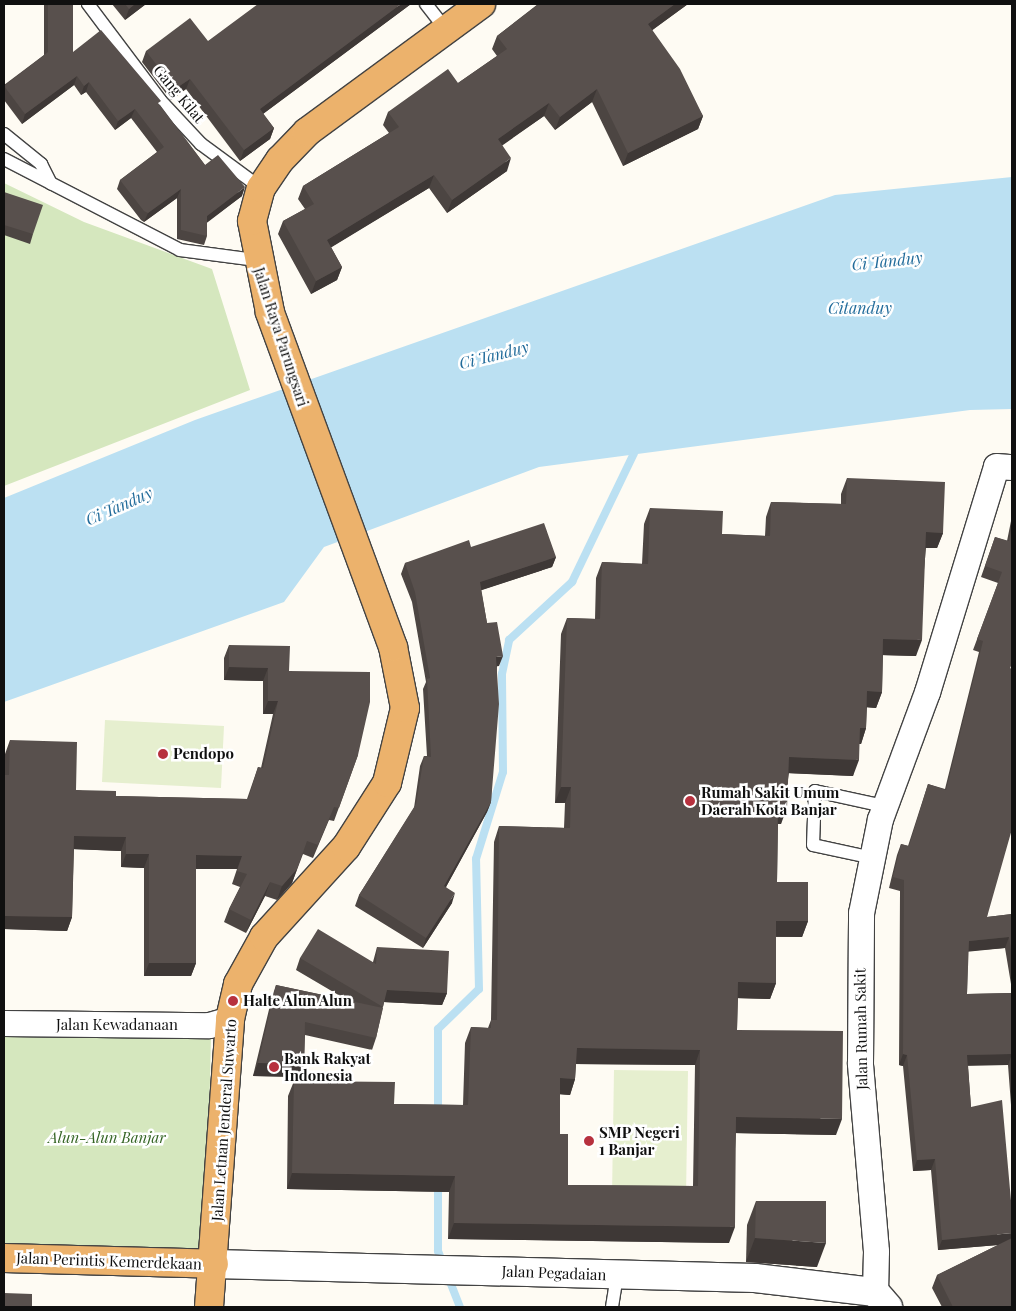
<!DOCTYPE html>
<html>
<head>
<meta charset="utf-8">
<style>
  body { margin:0 }
  #map { position:relative; width:1016px; height:1311px; overflow:hidden; background:#fefbf3; font-family:"Playfair Display",serif }
  div>[style] { position:absolute }
  .green>* { inset:0; background:#d5e7be }
  .pitch>* { inset:0; background:#e6efcf }
  .water>* { inset:0; background:#bbe0f2 }
  .stream>* { height:8px; margin:-4px; padding:0 4px; transform-origin:4px; border-radius:4px; background:#bbe0f2 }
  .roads { filter:drop-shadow(1px 0 #434343) drop-shadow(-1px 0 #434343) drop-shadow(0 1px #434343) drop-shadow(0 -1px #434343) }
  .service>* { height:12px; margin:-6px; padding:0 6px; transform-origin:6px; border-radius:6px; background:#fff }
  .minor>* { height:25px; margin:-12.5px; padding:0 12.5px; transform-origin:12.5px; border-radius:12.5px; background:#fff }
  .tertiary>* { height:28px; margin:-14px; padding:0 14px; transform-origin:14px; border-radius:14px; background:#fff }
  .trunk>* { height:28px; margin:-14px; padding:0 14px; transform-origin:14px; border-radius:14px; background:#ecb26c }
  .wall>* { inset:0; background:#4c4542 }
  .shaded-wall>* { inset:0; background:#3e3836 }
  .building>* { inset:0; background:#58504d }
  .dots>* { width:14px; height:14px; translate:-50% -50%; box-sizing:border-box; border:2px solid #fff; border-radius:50% }
  span { translate:-50% -50%; white-space:nowrap; text-align:center; line-height:1.15; -webkit-text-stroke:5px #fff; paint-order:stroke }
  .street-label { font-size:15px; color:#101010 }
  .poi-label { font-size:15px; color:#101010; font-weight:700 }
  .left { translate:0 -50%; text-align:left }
  .park-label { font-size:15px; color:#346424; font-style:italic }
  .water-label { font-size:16px; color:#216b9a; font-style:italic }
  .frame { position:absolute; inset:0; border:5px solid #101010; pointer-events:none }
</style>
</head>
<body>
<div id="map">
  <div class="green">
    <i style="clip-path:polygon(4px 183px,84px 222px,212px 269px,250px 390px,4px 486px)"></i>
    <i style="clip-path:polygon(4px 1032px,211px 1037px,206px 1249px,4px 1245px)"></i>
  </div>
  <div class="pitch">
    <i style="clip-path:polygon(105px 720px,224px 726px,221px 788px,102px 782px)"></i>
    <i style="clip-path:polygon(614px 1070px,688px 1071px,686px 1196px,612px 1195px)"></i>
  </div>
  <div class="water">
    <i style="clip-path:polygon(1012px 177px,1012px 409px,970px 410px,539px 467px,324px 547px,284px 602px,4px 702px,4px 498px,195px 420px,835px 195px)"></i>
  </div>
  <div class="stream">
    <i style="left:438px;top:1114px;width:85px;rotate:-90deg"></i>
    <i style="left:438px;top:1029px;width:57px;rotate:-44.3deg"></i>
    <i style="left:479px;top:989px;width:130px;rotate:-91.3deg"></i>
    <i style="left:476px;top:859px;width:91px;rotate:-72.8deg"></i>
    <i style="left:503px;top:772px;width:98px;rotate:-90.6deg"></i>
    <i style="left:502px;top:674px;width:35px;rotate:-78deg"></i>
    <i style="left:509px;top:640px;width:86px;rotate:-42.6deg"></i>
    <i style="left:572px;top:582px;width:143px;rotate:-64.3deg"></i>
    <i style="left:438px;top:1183px;width:68px;rotate:90deg"></i>
    <i style="left:438px;top:1251px;width:60px;rotate:68.6deg"></i>
  </div>
  <div class="roads">
    <div class="service">
      <i style="left:88px;top:4px;width:120px;rotate:53.1deg"></i>
      <i style="left:160px;top:100px;width:60px;rotate:47deg"></i>
      <i style="left:201px;top:144px;width:74px;rotate:36.3deg"></i>
      <i style="left:426px;top:4px;width:33px;rotate:52deg"></i>
      <i style="left:4px;top:134px;width:48px;rotate:39deg"></i>
      <i style="left:41px;top:164px;width:22px;rotate:63deg"></i>
      <i style="left:4px;top:159px;width:198px;rotate:27.3deg"></i>
      <i style="left:180px;top:250px;width:77px;rotate:7.5deg"></i>
      <i style="left:873px;top:858px;width:61px;rotate:-167.8deg"></i>
      <i style="left:813px;top:845px;width:54px;rotate:-87.9deg"></i>
      <i style="left:815px;top:791px;width:71px;rotate:12.3deg"></i>
      <i style="left:612px;top:1307px;width:32px;rotate:-81deg"></i>
    </div>
    <div class="minor">
      <i style="left:4px;top:1023px;width:205px;rotate:0.6deg"></i>
      <i style="left:209px;top:1025px;width:22px;rotate:-16deg"></i>
      <i style="left:875px;top:1292px;width:41px;rotate:-88.6deg"></i>
      <i style="left:876px;top:1251px;width:189px;rotate:-94.9deg"></i>
      <i style="left:860px;top:1063px;width:150px;rotate:-89.6deg"></i>
      <i style="left:861px;top:913px;width:96px;rotate:-78.6deg"></i>
      <i style="left:880px;top:819px;width:135px;rotate:-69.7deg"></i>
      <i style="left:927px;top:692px;width:236px;rotate:-73deg"></i>
      <i style="left:996px;top:466px;width:16px;rotate:4deg"></i>
    </div>
    <div class="tertiary">
      <i style="left:214px;top:1264px;width:541px;rotate:1.48deg"></i>
      <i style="left:755px;top:1278px;width:121px;rotate:6.7deg"></i>
      <i style="left:875px;top:1292px;width:20px;rotate:49deg"></i>
    </div>
    <div class="trunk">
      <i style="left:4px;top:1258px;width:210px;rotate:1.6deg"></i>
      <i style="left:209px;top:1307px;width:289px;rotate:-85.8deg"></i>
      <i style="left:230px;top:1019px;width:36px;rotate:-77deg"></i>
      <i style="left:238px;top:984px;width:54px;rotate:-61deg"></i>
      <i style="left:264px;top:937px;width:122px;rotate:-47.7deg"></i>
      <i style="left:346px;top:847px;width:76px;rotate:-57.4deg"></i>
      <i style="left:387px;top:783px;width:77px;rotate:-76.5deg"></i>
      <i style="left:405px;top:708px;width:62px;rotate:-101.1deg"></i>
      <i style="left:393px;top:647px;width:357px;rotate:-110.2deg"></i>
      <i style="left:270px;top:312px;width:93px;rotate:-101.2deg"></i>
      <i style="left:252px;top:221px;width:34px;rotate:-75deg"></i>
      <i style="left:261px;top:188px;width:34px;rotate:-56deg"></i>
      <i style="left:280px;top:160px;width:39px;rotate:-46deg"></i>
      <i style="left:307px;top:132px;width:216px;rotate:-36.3deg"></i>
    </div>
  </div>
  <div class="wall">
    <i style="clip-path:polygon(44px 4px,73px 4px,73px 52px,160px 105px,205px 165px,242px 196px,207px 222px,207px 236px,204px 245px,177px 239px,177px 198px,144px 222px,141px 220px,117px 189px,120px 180px,157px 152px,131px 118px,115px 130px,86px 92px,81px 95px,74px 85px,22px 124px,4px 100px,4px 85px,44px 55px)"></i>
    <i style="clip-path:polygon(112px 4px,146px 4px,125px 20px)"></i>
    <i style="clip-path:polygon(411px 4px,263px 114px,274px 128px,270px 139px,240px 161px,186px 89px,171px 100px,142px 62px,146px 51px,208px 41px)"></i>
    <i style="clip-path:polygon(538px 4px,688px 4px,652px 30px,703px 116px,698px 129px,623px 166px,592px 102px,555px 130px,544px 116px,502px 145px,507px 171px,447px 213px,429px 188px,331px 247px,342px 267px,337px 280px,311px 294px,278px 234px,283px 221px,305px 209px,298px 199px,303px 186px,389px 133px,383px 125px,388px 112px,458px 83px,497px 56px,492px 49px,497px 36px)"></i>
    <i style="clip-path:polygon(4px 192px,33px 234px,30px 244px,4px 235px)"></i>
    <i style="clip-path:polygon(evenodd,847px 478px,943px 533px,937px 548px,926px 548px,916px 656px,883px 655px,882px 692px,876px 708px,867px 707px,866px 728px,861px 744px,859px 744px,853px 776px,789px 773px,781px 824px,778px 824px,777px 882px,808px 921px,802px 937px,776px 937px,776px 983px,770px 999px,738px 998px,737px 1030px,836px 1135px,736px 1133px,729px 1243px,448px 1239px,449px 1192px,287px 1189px,288px 1096px,294px 1081px,394px 1104px,463px 1105px,465px 1043px,471px 1027px,488px 1028px,491px 1020px,494px 842px,499px 826px,564px 828px,565px 803px,555px 803px,561px 634px,567px 618px,595px 619px,596px 578px,602px 562px,642px 564px,644px 524px,650px 508px,722px 534px,765px 536px,766px 517px,771px 502px,841px 504px,841px 494px,847px 478px,576px 1064px,695px 1065px,693px 1186px,568px 1185px,560px 1134px,560px 1094px,570px 1095px,575px 1079px,576px 1064px)"></i>
    <i style="clip-path:polygon(1012px 516px,1012px 662px,1010px 668px,987px 917px,1012px 914px,1012px 990px,1005px 948px,968px 951px,967px 994px,1012px 993px,1012px 1109px,1011px 1105px,1008px 1065px,968px 1065px,971px 1107px,1012px 1307px,942px 1307px,932px 1288px,937px 1275px,998px 1245px,938px 1250px,931px 1170px,913px 1171px,903px 1066px,899px 1065px,900px 891px,889px 888px,897px 855px,901px 844px,908px 846px,928px 784px,945px 789px,979px 652px,973px 650px,998px 583px,981px 577px,995px 537px,1007px 541px)"></i>
    <i style="clip-path:polygon(471px 547px,556px 557px,552px 567px,481px 590px,487px 623px,499px 666px,497px 666px,491px 802px,487px 812px,446px 887px,452px 903px,423px 948px,355px 906px,359px 895px,414px 808px,420px 766px,424px 756px,427px 756px,423px 689px,426px 682px,412px 602px,401px 574px,405px 563px)"></i>
    <i style="clip-path:polygon(229px 645px,289px 671px,358px 755px,334px 821px,329px 820px,313px 858px,303px 854px,292px 883px,277px 900px,265px 896px,246px 933px,224px 922px,229px 909px,240px 887px,232px 884px,237px 869px,196px 869px,196px 963px,191px 976px,144px 976px,144px 868px,121px 867px,121px 851px,74px 849px,72px 917px,67px 931px,4px 929px,4px 775px,5px 754px,10px 740px,76px 790px,116px 796px,247px 799px,258px 767px,261px 768px,273px 714px,263px 714px,263px 681px,224px 680px,224px 658px)"></i>
    <i style="clip-path:polygon(377px 947px,447px 993px,442px 1005px,384px 1002px,376px 1038px,372px 1050px,305px 1035px,304px 1064px,300px 1077px,253px 1076px,272px 997px,276px 985px,347px 1000px,296px 970px,300px 958px,373px 962px)"></i>
    <i style="clip-path:polygon(756px 1201px,817px 1267px,746px 1262px,747px 1225px)"></i>
  </div>
  <div class="shaded-wall">
    <i style="clip-path:polygon(135px 4px,146px 4px,125px 20px,129px 9px)"></i>
    <i style="clip-path:polygon(401px 4px,411px 4px,256px 119px,260px 109px)"></i>
    <i style="clip-path:polygon(675px 4px,688px 4px,643px 37px,648px 24px)"></i>
    <i style="clip-path:polygon(77px 76px,74px 85px,22px 124px,25px 114px)"></i>
    <i style="clip-path:polygon(190px 79px,186px 89px,171px 100px,175px 89px)"></i>
    <i style="clip-path:polygon(89px 82px,86px 92px,81px 95px,84px 86px)"></i>
    <i style="clip-path:polygon(597px 89px,592px 102px,555px 130px,560px 117px)"></i>
    <i style="clip-path:polygon(549px 103px,544px 116px,493px 152px,498px 139px)"></i>
    <i style="clip-path:polygon(135px 109px,131px 118px,115px 130px,118px 121px)"></i>
    <i style="clip-path:polygon(703px 116px,698px 129px,623px 166px,628px 153px)"></i>
    <i style="clip-path:polygon(274px 128px,270px 139px,240px 161px,244px 150px)"></i>
    <i style="clip-path:polygon(511px 158px,507px 171px,447px 213px,452px 200px)"></i>
    <i style="clip-path:polygon(434px 175px,429px 188px,322px 253px,327px 240px)"></i>
    <i style="clip-path:polygon(245px 187px,242px 196px,204px 225px,207px 216px)"></i>
    <i style="clip-path:polygon(181px 189px,177px 198px,144px 222px,148px 213px)"></i>
    <i style="clip-path:polygon(342px 267px,337px 280px,311px 294px,316px 281px)"></i>
    <i style="clip-path:polygon(926px 532px,943px 533px,937px 548px,920px 548px)"></i>
    <i style="clip-path:polygon(556px 557px,552px 567px,476px 592px,480px 582px)"></i>
    <i style="clip-path:polygon(883px 639px,922px 640px,916px 656px,878px 655px)"></i>
    <i style="clip-path:polygon(503px 656px,499px 666px,493px 667px,496px 657px)"></i>
    <i style="clip-path:polygon(229px 667px,268px 668px,263px 681px,224px 680px)"></i>
    <i style="clip-path:polygon(867px 691px,882px 692px,876px 708px,862px 707px)"></i>
    <i style="clip-path:polygon(268px 701px,278px 701px,273px 714px,263px 714px)"></i>
    <i style="clip-path:polygon(860px 728px,866px 728px,861px 744px,854px 744px)"></i>
    <i style="clip-path:polygon(789px 757px,859px 760px,853px 776px,784px 773px)"></i>
    <i style="clip-path:polygon(561px 787px,571px 787px,565px 803px,555px 803px)"></i>
    <i style="clip-path:polygon(491px 802px,487px 812px,441px 896px,444px 886px)"></i>
    <i style="clip-path:polygon(778px 808px,787px 808px,781px 824px,772px 824px)"></i>
    <i style="clip-path:polygon(74px 836px,126px 837px,121px 851px,70px 849px)"></i>
    <i style="clip-path:polygon(126px 854px,149px 854px,144px 868px,121px 867px)"></i>
    <i style="clip-path:polygon(196px 855px,242px 856px,237px 869px,192px 869px)"></i>
    <i style="clip-path:polygon(297px 869px,292px 883px,277px 900px,282px 886px)"></i>
    <i style="clip-path:polygon(270px 882px,265px 896px,246px 933px,251px 920px)"></i>
    <i style="clip-path:polygon(455px 893px,452px 903px,423px 948px,426px 938px)"></i>
    <i style="clip-path:polygon(5px 916px,72px 917px,67px 931px,4px 929px,4px 919px)"></i>
    <i style="clip-path:polygon(776px 921px,808px 921px,802px 937px,771px 936px)"></i>
    <i style="clip-path:polygon(1009px 937px,1005px 948px,965px 952px,969px 941px)"></i>
    <i style="clip-path:polygon(149px 963px,196px 963px,191px 976px,144px 976px)"></i>
    <i style="clip-path:polygon(738px 982px,776px 983px,770px 999px,732px 998px)"></i>
    <i style="clip-path:polygon(387px 990px,447px 993px,442px 1005px,383px 1002px)"></i>
    <i style="clip-path:polygon(577px 1048px,700px 1050px,695px 1065px,571px 1064px)"></i>
    <i style="clip-path:polygon(903px 1054px,907px 1055px,903px 1066px,899px 1065px)"></i>
    <i style="clip-path:polygon(1012px 1054px,1008px 1065px,963px 1066px,967px 1055px)"></i>
    <i style="clip-path:polygon(258px 1063px,304px 1064px,300px 1077px,253px 1076px)"></i>
    <i style="clip-path:polygon(560px 1078px,575px 1079px,570px 1095px,555px 1094px)"></i>
    <i style="clip-path:polygon(736px 1117px,842px 1119px,836px 1135px,730px 1133px)"></i>
    <i style="clip-path:polygon(935px 1159px,931px 1170px,913px 1171px,917px 1160px)"></i>
    <i style="clip-path:polygon(292px 1173px,455px 1176px,449px 1192px,287px 1189px)"></i>
    <i style="clip-path:polygon(454px 1223px,735px 1227px,729px 1243px,448px 1239px)"></i>
    <i style="clip-path:polygon(1012px 1233px,1012px 1238px,1010px 1244px,938px 1250px,942px 1240px)"></i>
    <i style="clip-path:polygon(755px 1238px,826px 1243px,817px 1267px,746px 1262px)"></i>
  </div>
  <div class="building">
    <i style="clip-path:polygon(48px 4px,73px 4px,73px 52px,101px 30px,161px 101px,158px 103px,205px 165px,218px 155px,245px 187px,207px 216px,207px 236px,181px 230px,181px 189px,148px 213px,144px 211px,120px 180px,164px 147px,135px 109px,118px 121px,89px 82px,84px 86px,77px 76px,25px 114px,4px 86px,48px 52px)"></i>
    <i style="clip-path:polygon(125px 4px,135px 4px,129px 9px)"></i>
    <i style="clip-path:polygon(258px 4px,401px 4px,260px 109px,274px 128px,244px 150px,190px 79px,175px 89px,146px 51px,190px 18px,208px 41px)"></i>
    <i style="clip-path:polygon(539px 4px,675px 4px,648px 24px,680px 69px,703px 116px,628px 153px,597px 89px,560px 117px,549px 103px,498px 139px,511px 158px,452px 200px,434px 175px,327px 240px,342px 267px,316px 281px,283px 221px,314px 204px,303px 186px,399px 127px,388px 112px,448px 69px,458px 83px,507px 49px,497px 36px)"></i>
    <i style="clip-path:polygon(4px 192px,43px 205px,33px 234px,4px 225px)"></i>
    <i style="clip-path:polygon(evenodd,847px 478px,945px 482px,943px 533px,926px 532px,922px 640px,883px 639px,882px 692px,867px 691px,866px 728px,860px 728px,859px 760px,789px 757px,787px 808px,778px 808px,777px 882px,808px 882px,808px 921px,776px 921px,776px 983px,738px 982px,737px 1030px,843px 1031px,842px 1119px,736px 1117px,735px 1227px,454px 1223px,455px 1176px,292px 1173px,294px 1081px,395px 1082px,394px 1104px,468px 1105px,471px 1027px,491px 1028px,491px 1020px,497px 1020px,499px 826px,570px 828px,571px 787px,561px 787px,567px 618px,600px 619px,602px 562px,648px 564px,650px 508px,723px 511px,722px 534px,770px 536px,771px 502px,846px 504px,847px 478px,577px 1048px,700px 1050px,698px 1186px,568px 1185px,568px 1134px,560px 1134px,560px 1078px,575px 1079px,577px 1048px)"></i>
    <i style="clip-path:polygon(544px 523px,556px 557px,480px 582px,487px 623px,497px 622px,503px 656px,496px 657px,499px 704px,491px 802px,444px 886px,455px 893px,426px 938px,359px 895px,416px 804px,424px 756px,431px 757px,427px 679px,430px 678px,415px 592px,405px 563px,469px 540px,471px 547px)"></i>
    <i style="clip-path:polygon(1012px 524px,1012px 662px,1010px 668px,1012px 669px,1012px 829px,987px 917px,1012px 914px,1012px 957px,1009px 937px,969px 941px,967px 994px,1012px 993px,1012px 1054px,967px 1055px,971px 1107px,1002px 1100px,1012px 1212px,1012px 1233px,942px 1240px,935px 1159px,917px 1160px,907px 1055px,903px 1054px,904px 880px,893px 877px,901px 844px,909px 846px,928px 784px,946px 790px,983px 641px,977px 639px,1002px 572px,985px 566px,995px 537px,1009px 541px)"></i>
    <i style="clip-path:polygon(229px 645px,290px 646px,289px 671px,370px 672px,370px 702px,358px 755px,339px 808px,334px 807px,318px 845px,307px 841px,297px 869px,282px 886px,270px 882px,251px 920px,229px 909px,247px 874px,237px 871px,242px 856px,196px 855px,196px 963px,149px 963px,149px 854px,126px 854px,126px 837px,74px 836px,72px 917px,5px 916px,5px 907px,4px 907px,4px 775px,9px 775px,10px 740px,77px 742px,76px 790px,116px 791px,116px 796px,248px 799px,258px 767px,263px 768px,278px 701px,268px 701px,268px 668px,229px 667px)"></i>
    <i style="clip-path:polygon(318px 929px,376px 964px,377px 947px,449px 951px,447px 993px,387px 990px,383px 1007px,300px 958px)"></i>
    <i style="clip-path:polygon(276px 985px,383px 1008px,376px 1038px,305px 1022px,304px 1064px,258px 1063px)"></i>
    <i style="clip-path:polygon(756px 1201px,826px 1201px,826px 1243px,755px 1238px)"></i>
    <i style="clip-path:polygon(1012px 1238px,1012px 1307px,953px 1307px,937px 1275px)"></i>
    <i style="clip-path:polygon(4px 1293px,32px 1294px,32px 1307px,4px 1307px)"></i>
  </div>
  <div class="dots">
    <i style="left:163px;top:754px;background:#b7313e"></i>
    <i style="left:690px;top:801px;background:#b7313e"></i>
    <i style="left:233px;top:1001px;background:#b7313e"></i>
    <i style="left:274px;top:1067px;background:#b7313e"></i>
    <i style="left:589px;top:1141px;background:#b7313e"></i>
  </div>
  <div class="street-label">
    <span style="left:179px;top:94px;rotate:50deg">Gang Kilat</span>
    <span style="left:281px;top:337px;rotate:72deg">Jalan Raya Parungsari</span>
    <span style="left:117px;top:1025px">Jalan Kewadanaan</span>
    <span style="left:861px;top:1029px;rotate:-91deg">Jalan Rumah Sakit</span>
    <span style="left:224px;top:1120px;rotate:-86deg">Jalan Letnan Jenderal Suwarto</span>
    <span style="left:109px;top:1261px;rotate:2deg">Jalan Perintis Kemerdekaan</span>
    <span style="left:554px;top:1273px;rotate:2deg">Jalan Pegadaian</span>
  </div>
  <div class="poi-label">
    <span class="left" style="left:173px;top:754px">Pendopo</span>
    <span class="left" style="left:701px;top:801px">Rumah Sakit Umum<br>Daerah Kota Banjar</span>
    <span class="left" style="left:243px;top:1001px">Halte Alun Alun</span>
    <span class="left" style="left:284px;top:1067px">Bank Rakyat<br>Indonesia</span>
    <span class="left" style="left:599px;top:1141px">SMP Negeri<br>1 Banjar</span>
  </div>
  <div class="park-label">
    <span style="left:107px;top:1138px">Alun-Alun Banjar</span>
  </div>
  <div class="water-label">
    <span style="left:887px;top:261px;rotate:-6deg">Ci Tanduy</span>
    <span style="left:860px;top:308px">Citanduy</span>
    <span style="left:494px;top:355px;rotate:-14deg">Ci Tanduy</span>
    <span style="left:119px;top:506px;rotate:-24deg">Ci Tanduy</span>
  </div>
  <div class="frame"></div>
</div>
</body>
</html>
